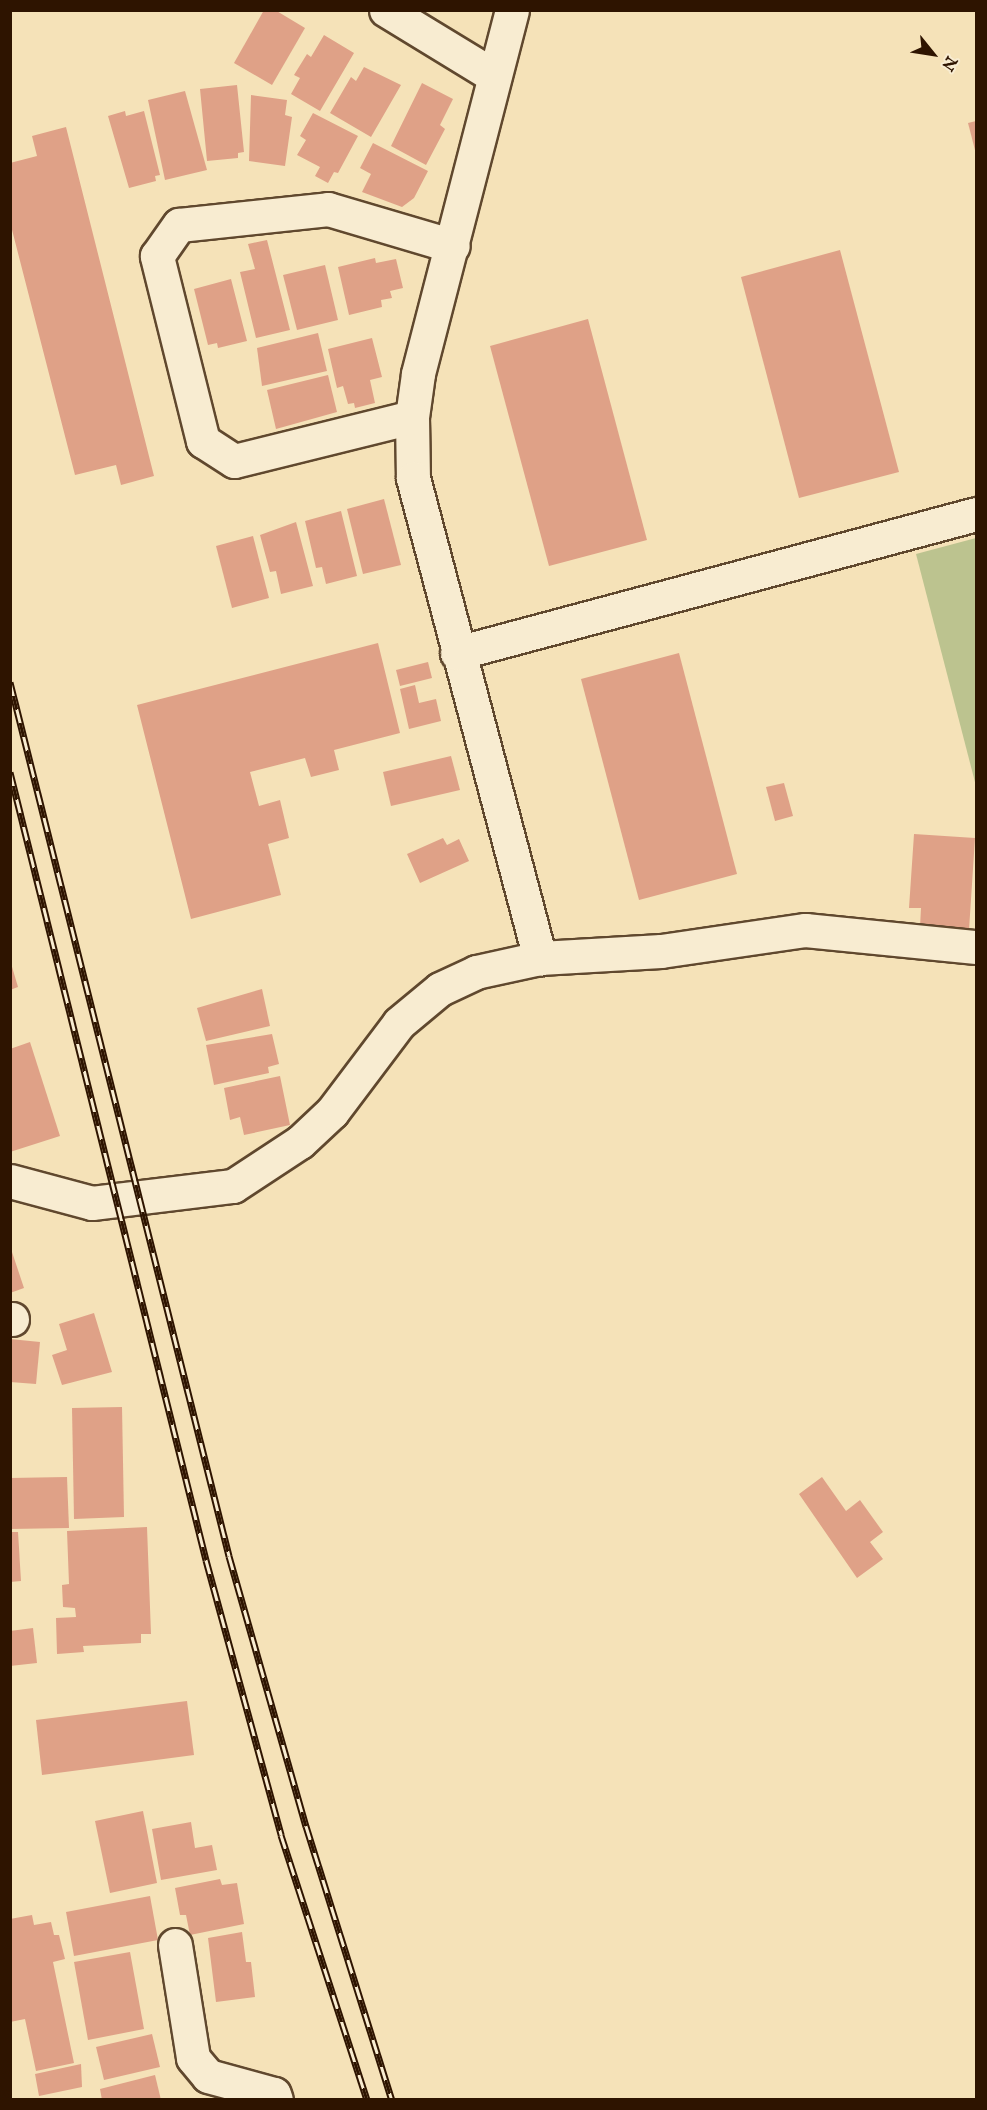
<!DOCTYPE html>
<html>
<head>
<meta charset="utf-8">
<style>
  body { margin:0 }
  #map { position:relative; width:987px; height:2110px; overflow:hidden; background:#f5e2b8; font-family:"IM FELL English",serif }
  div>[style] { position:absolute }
  .green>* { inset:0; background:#bcc38f }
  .building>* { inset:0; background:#dfa187 }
  .roads { filter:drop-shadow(2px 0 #60482e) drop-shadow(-2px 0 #60482e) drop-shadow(0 2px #60482e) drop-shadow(0 -2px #60482e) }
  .minor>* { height:33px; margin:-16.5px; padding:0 16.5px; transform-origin:16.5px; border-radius:16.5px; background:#f8ecd1 }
  .rail>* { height:7px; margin-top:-3.5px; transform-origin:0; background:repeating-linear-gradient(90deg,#f8ecd1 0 14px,#2e1400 0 28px); box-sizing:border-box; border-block:2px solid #2e1400 }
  span { translate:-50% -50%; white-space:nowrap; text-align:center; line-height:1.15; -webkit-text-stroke:4.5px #f8ecd1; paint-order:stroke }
  .frame { position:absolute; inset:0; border:12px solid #2e1400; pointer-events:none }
  .north { position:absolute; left:903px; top:24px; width:60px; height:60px; -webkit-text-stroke:4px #f8ecd1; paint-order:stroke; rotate:120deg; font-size:16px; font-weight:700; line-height:24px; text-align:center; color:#2e1400 }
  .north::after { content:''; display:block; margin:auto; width:21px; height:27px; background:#2e1400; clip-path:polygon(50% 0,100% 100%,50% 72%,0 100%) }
</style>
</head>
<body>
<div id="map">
  <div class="green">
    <i style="clip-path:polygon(976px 538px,976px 786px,916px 554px)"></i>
  </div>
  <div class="building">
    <i style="clip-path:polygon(264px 10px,275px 10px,305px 28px,272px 85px,234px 63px)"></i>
    <i style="clip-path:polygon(324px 35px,354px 53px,320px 111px,291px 94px,300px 78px,294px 75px,307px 54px,311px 57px)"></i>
    <i style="clip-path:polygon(364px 67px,401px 85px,371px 137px,330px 113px,351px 77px,356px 81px)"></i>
    <i style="clip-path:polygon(422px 83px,453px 99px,440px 125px,445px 129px,426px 165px,391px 146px)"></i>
    <i style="clip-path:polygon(237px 85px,244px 152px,238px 153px,238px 158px,207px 161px,200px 89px)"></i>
    <i style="clip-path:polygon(185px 91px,207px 170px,165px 180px,148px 100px)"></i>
    <i style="clip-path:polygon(251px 95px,287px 100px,285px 115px,292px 117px,285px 166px,249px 161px)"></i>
    <i style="clip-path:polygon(125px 111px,126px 116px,144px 111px,160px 175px,155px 176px,156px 181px,129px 188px,108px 116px)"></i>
    <i style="clip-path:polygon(313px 113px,358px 136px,338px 173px,334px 172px,328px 183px,315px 176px,320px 167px,297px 155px,306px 140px,300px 136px)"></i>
    <i style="clip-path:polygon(976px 121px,976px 154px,968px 123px)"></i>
    <i style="clip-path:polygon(66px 127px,154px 476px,121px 485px,116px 465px,75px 475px,10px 222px,10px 163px,37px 156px,32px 136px)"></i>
    <i style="clip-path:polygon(373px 143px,428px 171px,414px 198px,402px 207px,362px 192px,371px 174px,360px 168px)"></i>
    <i style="clip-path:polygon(267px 240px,290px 330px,256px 338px,240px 272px,255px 269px,248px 244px)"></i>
    <i style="clip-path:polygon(840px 250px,899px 472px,799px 498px,741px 277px)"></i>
    <i style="clip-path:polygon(375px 258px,376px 263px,396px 259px,403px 288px,390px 291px,392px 298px,381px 300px,382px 307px,349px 315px,338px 267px)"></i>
    <i style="clip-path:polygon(325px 265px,338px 320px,297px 330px,283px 275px)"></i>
    <i style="clip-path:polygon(231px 279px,247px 341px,218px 348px,217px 343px,208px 345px,194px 289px)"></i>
    <i style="clip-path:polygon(588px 319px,647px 540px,549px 566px,490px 346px)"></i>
    <i style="clip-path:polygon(318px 333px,327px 371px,262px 386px,257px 348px)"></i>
    <i style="clip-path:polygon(372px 338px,382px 377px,370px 380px,375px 403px,355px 408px,354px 403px,348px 404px,343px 386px,337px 388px,328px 349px)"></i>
    <i style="clip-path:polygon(328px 375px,337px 412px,276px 429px,267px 390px)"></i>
    <i style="clip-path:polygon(384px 499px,401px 565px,363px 574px,347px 509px)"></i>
    <i style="clip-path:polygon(341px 511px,357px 576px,326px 584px,322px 567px,316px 568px,305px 521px)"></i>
    <i style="clip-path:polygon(296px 522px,313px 586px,281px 594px,276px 571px,270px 572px,260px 535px)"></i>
    <i style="clip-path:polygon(253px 536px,269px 598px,232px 608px,216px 546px)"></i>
    <i style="clip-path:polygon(378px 643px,400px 733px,334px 750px,339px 770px,311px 777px,305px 758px,250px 772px,259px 806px,280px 800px,289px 838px,268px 844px,281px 895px,191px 919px,137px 705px)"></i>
    <i style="clip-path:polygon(679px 653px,737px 874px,639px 900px,581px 679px)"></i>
    <i style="clip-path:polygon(428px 662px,432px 678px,400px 686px,396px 670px)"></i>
    <i style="clip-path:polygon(415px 685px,419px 703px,436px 699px,441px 721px,409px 729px,400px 689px)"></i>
    <i style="clip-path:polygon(451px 756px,460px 790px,391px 806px,383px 772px)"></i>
    <i style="clip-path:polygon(784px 783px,793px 816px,775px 821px,766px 787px)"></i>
    <i style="clip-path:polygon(914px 834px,975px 838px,969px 930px,920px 927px,921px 908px,909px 908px)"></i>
    <i style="clip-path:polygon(443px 838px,447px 845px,459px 839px,469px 861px,420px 883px,407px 854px)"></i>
    <i style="clip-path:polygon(10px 960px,18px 987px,10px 990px)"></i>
    <i style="clip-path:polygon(262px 989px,270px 1026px,206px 1041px,197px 1008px)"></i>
    <i style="clip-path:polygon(272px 1034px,279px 1064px,268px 1067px,269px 1073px,214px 1085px,206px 1045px)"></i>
    <i style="clip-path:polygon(30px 1042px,60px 1136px,10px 1152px,10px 1049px)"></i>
    <i style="clip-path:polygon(280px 1076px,290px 1125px,244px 1135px,240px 1117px,230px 1120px,224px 1088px)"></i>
    <i style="clip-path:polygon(10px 1246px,24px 1288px,10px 1293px)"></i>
    <i style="clip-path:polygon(94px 1313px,112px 1372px,62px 1385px,52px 1355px,67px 1350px,59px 1324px)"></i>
    <i style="clip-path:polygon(10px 1339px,40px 1342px,36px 1384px,10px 1382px)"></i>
    <i style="clip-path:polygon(122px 1407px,124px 1517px,74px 1519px,72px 1408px)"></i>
    <i style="clip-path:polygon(67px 1477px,69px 1528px,10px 1529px,10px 1478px)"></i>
    <i style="clip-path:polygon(822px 1477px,846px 1511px,860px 1500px,883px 1532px,870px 1542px,883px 1559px,857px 1578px,799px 1494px)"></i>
    <i style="clip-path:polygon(147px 1527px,151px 1634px,141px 1634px,141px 1643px,83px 1646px,84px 1652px,57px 1654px,56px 1618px,76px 1617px,75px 1608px,63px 1607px,62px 1585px,69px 1584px,67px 1531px)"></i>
    <i style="clip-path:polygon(10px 1532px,18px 1532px,21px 1581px,10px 1582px)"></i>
    <i style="clip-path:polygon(33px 1628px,37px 1663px,10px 1666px,10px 1631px)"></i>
    <i style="clip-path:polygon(187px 1701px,194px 1755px,42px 1775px,36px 1720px)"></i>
    <i style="clip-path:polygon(143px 1811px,157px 1883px,110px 1893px,95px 1821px)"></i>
    <i style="clip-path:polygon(191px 1822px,195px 1848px,212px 1845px,217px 1870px,161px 1880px,152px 1829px)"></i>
    <i style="clip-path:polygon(220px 1879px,222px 1885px,237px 1883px,244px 1924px,190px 1935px,186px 1915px,180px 1915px,175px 1888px)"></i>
    <i style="clip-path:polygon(150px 1896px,158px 1940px,74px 1956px,66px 1912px)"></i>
    <i style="clip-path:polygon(32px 1915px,34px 1925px,51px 1922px,54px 1935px,59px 1935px,65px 1959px,53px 1962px,74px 2063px,36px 2071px,25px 2019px,10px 2022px,10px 1919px)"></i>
    <i style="clip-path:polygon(242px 1932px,246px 1962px,251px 1962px,255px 1997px,216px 2002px,208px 1938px)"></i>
    <i style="clip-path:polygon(130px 1952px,144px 2029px,88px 2040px,74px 1962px)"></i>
    <i style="clip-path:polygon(152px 2034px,160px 2067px,104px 2080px,96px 2047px)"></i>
    <i style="clip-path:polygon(81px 2064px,82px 2087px,39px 2096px,35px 2074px)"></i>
    <i style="clip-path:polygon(155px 2075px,161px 2100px,102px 2100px,100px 2089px)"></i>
  </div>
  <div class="roads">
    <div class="minor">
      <i style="left:386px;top:10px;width:127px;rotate:31.4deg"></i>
      <i style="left:512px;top:10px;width:376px;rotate:104.5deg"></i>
      <i style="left:418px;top:374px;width:43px;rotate:97.9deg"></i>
      <i style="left:412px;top:417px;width:61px;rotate:89.1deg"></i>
      <i style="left:413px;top:478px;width:497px;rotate:75.2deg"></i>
      <i style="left:412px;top:417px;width:183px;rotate:166.1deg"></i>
      <i style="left:234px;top:461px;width:37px;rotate:-147deg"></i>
      <i style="left:203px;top:441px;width:191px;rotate:-104deg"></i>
      <i style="left:157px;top:256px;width:38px;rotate:-55deg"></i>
      <i style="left:179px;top:225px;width:150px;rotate:-6.1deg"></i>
      <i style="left:328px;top:209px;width:130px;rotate:16.5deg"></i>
      <i style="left:457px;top:653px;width:537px;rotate:-14.99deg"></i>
      <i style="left:10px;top:1181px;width:85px;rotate:15deg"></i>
      <i style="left:92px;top:1203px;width:142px;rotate:-6.9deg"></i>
      <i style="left:233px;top:1186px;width:80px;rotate:-33.3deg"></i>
      <i style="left:300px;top:1142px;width:44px;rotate:-43.2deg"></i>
      <i style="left:332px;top:1112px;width:111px;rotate:-53deg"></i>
      <i style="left:399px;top:1023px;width:53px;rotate:-39.7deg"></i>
      <i style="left:440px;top:989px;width:40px;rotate:-25deg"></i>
      <i style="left:476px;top:972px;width:66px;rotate:-12.3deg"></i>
      <i style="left:540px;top:958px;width:121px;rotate:-3.3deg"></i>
      <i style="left:661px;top:951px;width:146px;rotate:-8.3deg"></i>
      <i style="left:805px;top:930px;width:172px;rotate:5.7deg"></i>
      <i style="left:10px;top:1319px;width:2px"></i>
      <i style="left:175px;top:1945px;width:114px;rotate:80.9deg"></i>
      <i style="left:193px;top:2058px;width:23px;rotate:50deg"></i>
      <i style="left:208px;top:2076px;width:68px;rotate:15.3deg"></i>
      <i style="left:274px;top:2094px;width:6px;rotate:72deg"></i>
    </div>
  </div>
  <div class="rail">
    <i style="left:10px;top:682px;width:901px;rotate:75.93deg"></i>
    <i style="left:229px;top:1556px;width:281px;rotate:74.1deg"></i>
    <i style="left:306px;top:1826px;width:287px;rotate:72.6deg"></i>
    <i style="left:10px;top:772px;width:812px;rotate:76.03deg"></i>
    <i style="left:206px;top:1560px;width:285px;rotate:74.7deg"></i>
    <i style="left:281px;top:1835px;width:279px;rotate:72deg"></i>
  </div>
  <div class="frame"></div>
  <div class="north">N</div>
</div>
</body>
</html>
